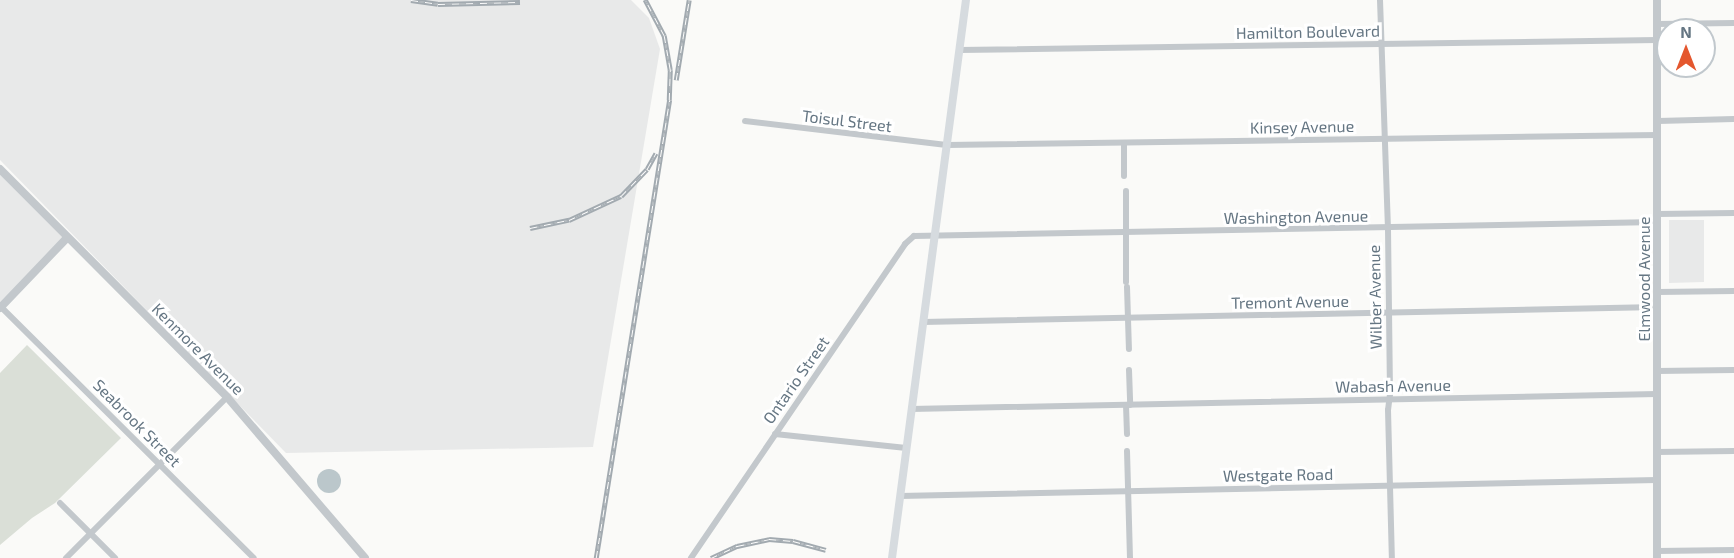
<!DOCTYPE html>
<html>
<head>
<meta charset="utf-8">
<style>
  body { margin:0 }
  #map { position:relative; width:1734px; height:558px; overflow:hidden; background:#fafaf8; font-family:"Exo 2",sans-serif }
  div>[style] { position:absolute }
  .built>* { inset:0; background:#e8e9e9 }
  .green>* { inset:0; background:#dadfd7 }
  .water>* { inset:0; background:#bbc7cb }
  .round { border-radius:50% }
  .minor>* { height:6px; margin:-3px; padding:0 3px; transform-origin:3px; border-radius:3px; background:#c3c8cc }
  .tertiary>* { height:8px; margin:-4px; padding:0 4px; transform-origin:4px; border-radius:4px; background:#c3c8cc }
  .secondary>* { height:8px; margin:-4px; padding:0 4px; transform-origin:4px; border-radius:4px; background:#d6dbdf }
  .rail>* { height:4.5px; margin-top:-2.25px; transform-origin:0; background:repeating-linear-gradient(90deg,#fff 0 7px,#a2aab0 0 14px); box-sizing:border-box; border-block:2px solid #a2aab0 }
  span { translate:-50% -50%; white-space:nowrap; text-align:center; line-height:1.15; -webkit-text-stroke:6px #fff; paint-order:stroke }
  .street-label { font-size:16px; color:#657683 }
  .north { position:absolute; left:1656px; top:18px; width:60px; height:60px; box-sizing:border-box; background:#fff; border:2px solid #c1c8cd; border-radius:50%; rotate:0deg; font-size:16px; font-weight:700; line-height:24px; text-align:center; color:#657683 }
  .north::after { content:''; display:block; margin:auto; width:21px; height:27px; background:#e4572e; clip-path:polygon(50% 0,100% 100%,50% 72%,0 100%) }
</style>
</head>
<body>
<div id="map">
  <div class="built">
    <i style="clip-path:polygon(0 0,631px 0,649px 18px,660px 49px,593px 447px,286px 453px,0 160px)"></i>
    <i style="clip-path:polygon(0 174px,67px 238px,0 305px)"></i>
    <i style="clip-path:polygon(1669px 220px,1704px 220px,1704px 282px,1669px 283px)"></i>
  </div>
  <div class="green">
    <i style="clip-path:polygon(27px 345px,121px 438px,55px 503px,32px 518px,0 545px,0 373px)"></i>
  </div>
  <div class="water">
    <i class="round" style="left:317px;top:469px;width:24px;height:24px"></i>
  </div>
  <div class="minor">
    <i style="left:1380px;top:0;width:229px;rotate:88deg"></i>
    <i style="left:1388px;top:229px;width:165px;rotate:89.3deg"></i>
    <i style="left:1390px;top:394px;width:16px;rotate:97deg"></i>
    <i style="left:1388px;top:410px;width:148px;rotate:88.5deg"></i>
    <i style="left:1657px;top:24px;width:77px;rotate:-0.7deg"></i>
    <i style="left:959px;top:50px;width:698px;rotate:-0.82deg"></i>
    <i style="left:745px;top:121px;width:203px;rotate:6.8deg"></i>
    <i style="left:947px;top:145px;width:711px;rotate:-0.81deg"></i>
    <i style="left:1658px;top:121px;width:76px;rotate:-1.5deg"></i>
    <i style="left:1124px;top:143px;width:33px;rotate:90deg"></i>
    <i style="left:1126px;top:191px;width:91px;rotate:90deg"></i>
    <i style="left:1658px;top:214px;width:76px;rotate:-0.8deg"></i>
    <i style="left:1127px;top:287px;width:62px;rotate:88.2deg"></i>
    <i style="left:1658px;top:292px;width:76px;rotate:-0.8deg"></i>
    <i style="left:1px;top:307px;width:356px;rotate:44.8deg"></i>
    <i style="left:923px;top:322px;width:735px;rotate:-1.17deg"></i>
    <i style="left:1129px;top:370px;width:35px;rotate:88deg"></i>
    <i style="left:1657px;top:371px;width:77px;rotate:-0.7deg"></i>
    <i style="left:1126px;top:405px;width:29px;rotate:88deg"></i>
    <i style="left:911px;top:409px;width:746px;rotate:-1.15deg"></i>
    <i style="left:775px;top:434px;width:132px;rotate:6.1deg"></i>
    <i style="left:1127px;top:451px;width:107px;rotate:88.4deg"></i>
    <i style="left:1657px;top:452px;width:77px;rotate:-0.7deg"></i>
    <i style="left:900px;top:496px;width:757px;rotate:-1.21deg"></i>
    <i style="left:60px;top:503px;width:78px;rotate:45deg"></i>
    <i style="left:1657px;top:551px;width:77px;rotate:-0.7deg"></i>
    <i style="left:66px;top:558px;width:228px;rotate:-45deg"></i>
    <i style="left:691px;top:558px;width:380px;rotate:-55.7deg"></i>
    <i style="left:905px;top:244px;width:12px;rotate:-42deg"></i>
    <i style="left:914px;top:236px;width:744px;rotate:-1.08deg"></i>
  </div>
  <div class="tertiary">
    <i style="left:0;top:169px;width:322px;rotate:45.1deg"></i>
    <i style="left:227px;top:397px;width:212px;rotate:49.4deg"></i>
    <i style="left:0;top:308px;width:97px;rotate:-46.3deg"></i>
    <i style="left:1657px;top:558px;width:558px;rotate:-90deg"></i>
  </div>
  <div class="secondary">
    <i style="left:892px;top:558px;width:563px;rotate:-82.45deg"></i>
  </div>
  <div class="rail">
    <i style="left:411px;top:0;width:27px;rotate:8deg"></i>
    <i style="left:438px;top:4px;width:82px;rotate:-1.4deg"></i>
    <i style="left:676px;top:80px;width:81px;rotate:-80.8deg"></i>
    <i style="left:530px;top:228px;width:40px;rotate:-12deg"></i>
    <i style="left:569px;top:220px;width:57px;rotate:-24.8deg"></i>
    <i style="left:621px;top:196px;width:37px;rotate:-46deg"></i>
    <i style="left:647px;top:169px;width:18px;rotate:-61deg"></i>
    <i style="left:596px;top:558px;width:464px;rotate:-80.9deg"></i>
    <i style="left:669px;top:100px;width:30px;rotate:-88deg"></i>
    <i style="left:670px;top:70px;width:35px;rotate:-100deg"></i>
    <i style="left:664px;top:36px;width:41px;rotate:-117.8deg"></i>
    <i style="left:711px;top:558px;width:29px;rotate:-25deg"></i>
    <i style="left:737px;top:546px;width:33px;rotate:-12deg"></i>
    <i style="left:769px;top:539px;width:24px;rotate:5deg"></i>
    <i style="left:793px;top:541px;width:34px;rotate:15deg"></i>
  </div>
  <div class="street-label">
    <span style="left:1308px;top:32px;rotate:-1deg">Hamilton Boulevard</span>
    <span style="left:847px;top:121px;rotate:7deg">Toisul Street</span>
    <span style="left:1302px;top:127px;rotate:-1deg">Kinsey Avenue</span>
    <span style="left:1296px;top:217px;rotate:-1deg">Washington Avenue</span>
    <span style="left:1644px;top:279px;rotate:-90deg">Elmwood Avenue</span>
    <span style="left:1375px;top:297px;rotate:-91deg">Wilber Avenue</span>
    <span style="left:1290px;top:302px;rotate:-1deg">Tremont Avenue</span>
    <span style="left:198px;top:349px;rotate:45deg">Kenmore Avenue</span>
    <span style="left:796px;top:380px;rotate:-55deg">Ontario Street</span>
    <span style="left:1393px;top:386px;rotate:-1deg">Wabash Avenue</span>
    <span style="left:137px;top:423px;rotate:45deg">Seabrook Street</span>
    <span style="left:1278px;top:475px;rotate:-1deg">Westgate Road</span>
  </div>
  <div class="north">N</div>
</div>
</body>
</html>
